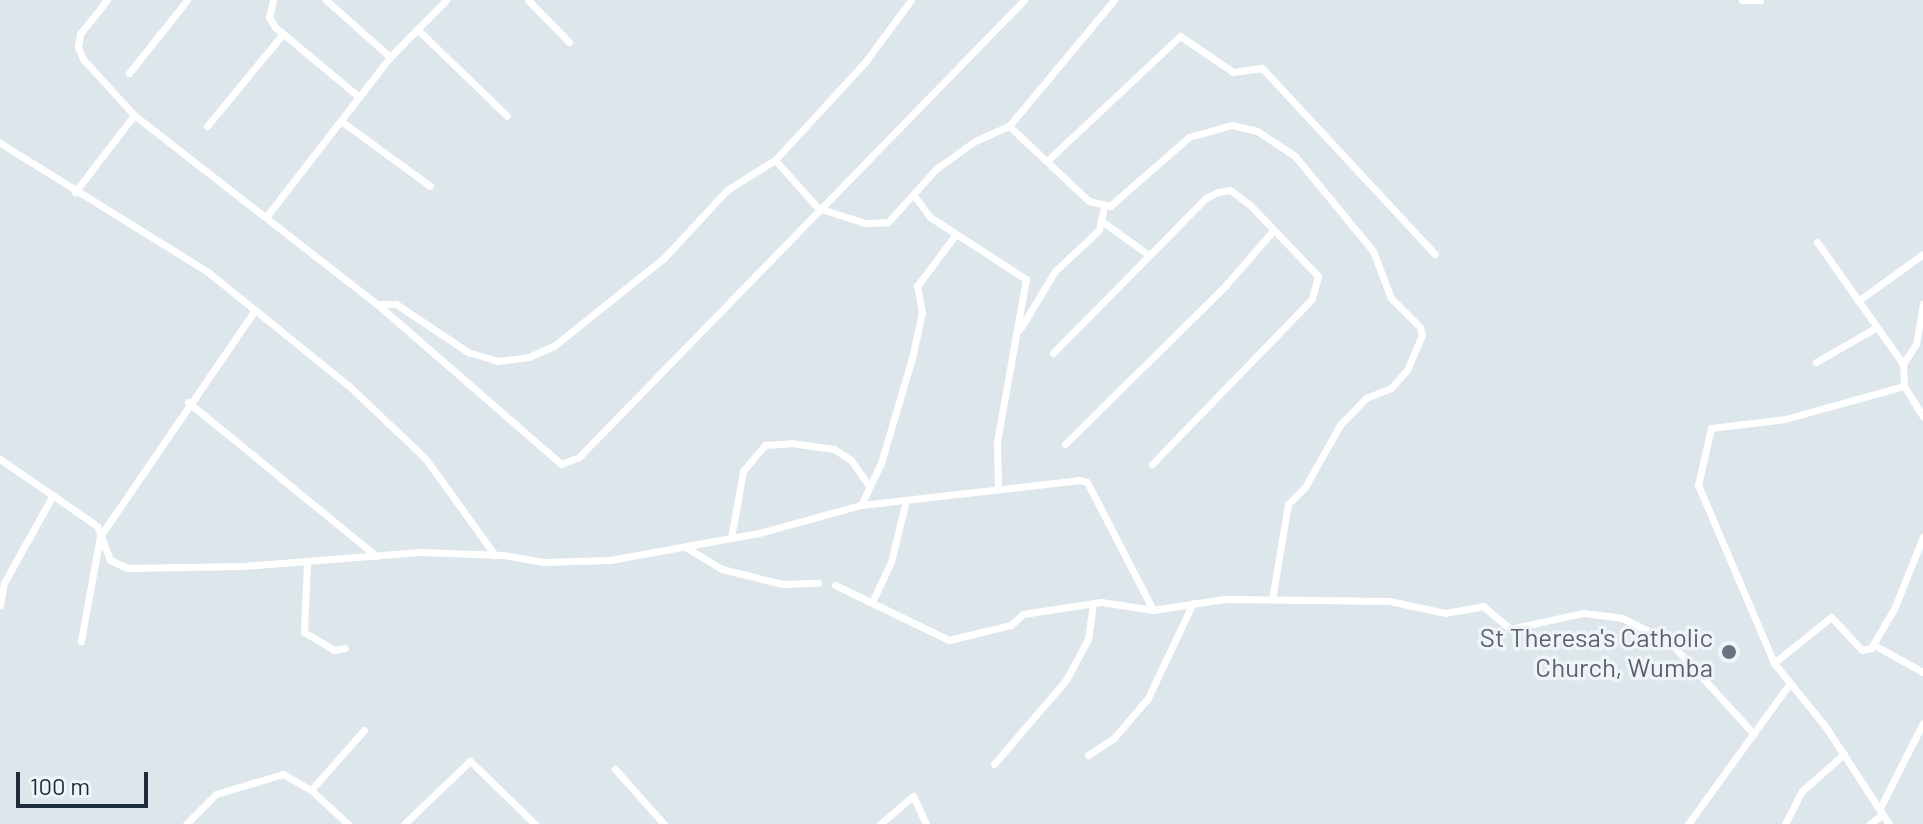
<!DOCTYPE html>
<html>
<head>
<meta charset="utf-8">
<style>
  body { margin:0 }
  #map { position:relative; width:1923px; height:824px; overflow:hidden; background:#dde6eb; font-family:Barlow,sans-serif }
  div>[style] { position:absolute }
  .minor>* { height:7px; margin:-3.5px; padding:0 3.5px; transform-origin:3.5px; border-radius:3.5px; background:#fff }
  .dots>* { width:22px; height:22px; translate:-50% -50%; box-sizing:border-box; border:4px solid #eef4f7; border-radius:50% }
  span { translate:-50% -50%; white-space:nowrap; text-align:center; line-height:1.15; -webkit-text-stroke:7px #eef4f7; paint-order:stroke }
  .worship-label { font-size:26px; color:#5b616d }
  .right { translate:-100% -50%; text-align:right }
  .scale { position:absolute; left:16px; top:772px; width:132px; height:36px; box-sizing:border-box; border:4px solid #1e2b3b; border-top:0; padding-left:10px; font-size:24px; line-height:28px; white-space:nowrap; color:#1e2b3b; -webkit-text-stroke:6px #eef4f7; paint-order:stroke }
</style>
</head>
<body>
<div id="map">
  <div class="minor">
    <i style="left:107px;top:0;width:43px;rotate:128.5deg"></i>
    <i style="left:80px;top:34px;width:13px;rotate:99deg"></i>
    <i style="left:78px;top:47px;width:13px;rotate:67deg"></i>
    <i style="left:83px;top:59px;width:76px;rotate:47.7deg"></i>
    <i style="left:134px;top:115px;width:308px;rotate:37.9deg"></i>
    <i style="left:377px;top:304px;width:244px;rotate:41deg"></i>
    <i style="left:561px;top:464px;width:19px;rotate:-21deg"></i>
    <i style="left:579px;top:457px;width:638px;rotate:-45.76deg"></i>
    <i style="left:273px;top:0;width:17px;rotate:103deg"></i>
    <i style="left:269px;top:17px;width:12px;rotate:59deg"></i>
    <i style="left:275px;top:27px;width:109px;rotate:39.8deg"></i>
    <i style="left:326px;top:0;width:86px;rotate:41.7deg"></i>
    <i style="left:528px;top:0;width:59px;rotate:45.7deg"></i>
    <i style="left:1742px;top:0;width:18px"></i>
    <i style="left:417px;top:29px;width:125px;rotate:44deg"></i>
    <i style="left:129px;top:73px;width:93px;rotate:-51.5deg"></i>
    <i style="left:341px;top:121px;width:110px;rotate:36.1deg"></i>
    <i style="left:207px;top:126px;width:118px;rotate:-50.5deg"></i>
    <i style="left:1009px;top:126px;width:110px;rotate:43.2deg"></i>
    <i style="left:1089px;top:201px;width:22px;rotate:13deg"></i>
    <i style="left:1110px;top:206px;width:105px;rotate:-41.1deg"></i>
    <i style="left:1189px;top:137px;width:45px;rotate:-15.6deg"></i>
    <i style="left:1232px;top:125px;width:26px;rotate:13deg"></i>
    <i style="left:1257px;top:131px;width:45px;rotate:33.3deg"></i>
    <i style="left:1295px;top:156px;width:123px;rotate:50.6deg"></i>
    <i style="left:1373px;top:251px;width:50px;rotate:69deg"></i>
    <i style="left:1391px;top:298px;width:41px;rotate:45deg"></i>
    <i style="left:1420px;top:327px;width:8px;rotate:76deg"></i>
    <i style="left:1422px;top:335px;width:38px;rotate:113deg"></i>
    <i style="left:1407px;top:370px;width:24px;rotate:132deg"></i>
    <i style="left:1391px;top:388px;width:27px;rotate:158deg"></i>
    <i style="left:1366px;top:398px;width:37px;rotate:134deg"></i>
    <i style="left:1340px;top:425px;width:71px;rotate:119.4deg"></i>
    <i style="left:1305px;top:487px;width:24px;rotate:135deg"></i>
    <i style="left:1288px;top:504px;width:97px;rotate:99.5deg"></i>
    <i style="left:0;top:143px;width:245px;rotate:31.8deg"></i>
    <i style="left:208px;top:272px;width:60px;rotate:39deg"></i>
    <i style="left:255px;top:310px;width:274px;rotate:124.4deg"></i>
    <i style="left:100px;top:536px;width:107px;rotate:100.3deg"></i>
    <i style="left:775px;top:160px;width:64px;rotate:48.1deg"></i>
    <i style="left:818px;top:208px;width:49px;rotate:17.7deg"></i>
    <i style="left:865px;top:223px;width:23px;rotate:-2deg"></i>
    <i style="left:888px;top:222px;width:72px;rotate:-47.8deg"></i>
    <i style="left:936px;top:169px;width:48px;rotate:-35.7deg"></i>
    <i style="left:975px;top:141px;width:37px;rotate:-24deg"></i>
    <i style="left:1009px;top:126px;width:164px;rotate:-50.2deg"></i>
    <i style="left:1047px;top:161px;width:183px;rotate:-43.2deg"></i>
    <i style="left:1180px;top:36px;width:64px;rotate:34.2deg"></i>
    <i style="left:1233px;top:72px;width:29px;rotate:-8deg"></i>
    <i style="left:1262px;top:68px;width:254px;rotate:47.1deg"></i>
    <i style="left:75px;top:192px;width:97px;rotate:-52.5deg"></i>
    <i style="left:915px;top:197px;width:25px;rotate:53deg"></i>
    <i style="left:930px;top:217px;width:114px;rotate:32.9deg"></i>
    <i style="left:1026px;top:279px;width:166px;rotate:100.1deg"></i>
    <i style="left:997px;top:442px;width:47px;rotate:88.8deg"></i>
    <i style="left:266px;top:217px;width:202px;rotate:-52.2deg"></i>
    <i style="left:390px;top:57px;width:80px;rotate:-45.5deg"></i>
    <i style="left:1103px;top:222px;width:57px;rotate:35.7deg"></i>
    <i style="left:1817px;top:242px;width:149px;rotate:54.8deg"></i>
    <i style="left:1903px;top:364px;width:22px;rotate:87deg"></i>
    <i style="left:1858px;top:301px;width:80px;rotate:-35.9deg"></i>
    <i style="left:377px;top:304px;width:19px"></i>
    <i style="left:396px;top:304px;width:87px;rotate:33.7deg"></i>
    <i style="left:468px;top:352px;width:30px;rotate:17deg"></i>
    <i style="left:497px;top:361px;width:32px;rotate:-7deg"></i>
    <i style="left:529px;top:357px;width:27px;rotate:-24deg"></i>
    <i style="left:554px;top:346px;width:141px;rotate:-38.7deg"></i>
    <i style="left:664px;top:258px;width:93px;rotate:-47.2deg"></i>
    <i style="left:727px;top:190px;width:57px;rotate:-32deg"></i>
    <i style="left:775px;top:160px;width:133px;rotate:-47.4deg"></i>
    <i style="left:865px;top:62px;width:77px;rotate:-53.4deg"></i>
    <i style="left:255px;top:310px;width:121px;rotate:39deg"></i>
    <i style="left:349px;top:386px;width:105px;rotate:43.5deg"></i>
    <i style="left:425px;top:458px;width:120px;rotate:54.2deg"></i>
    <i style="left:1020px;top:329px;width:68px;rotate:-58.9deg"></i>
    <i style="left:1055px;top:271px;width:60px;rotate:-43deg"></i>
    <i style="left:1099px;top:230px;width:25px;rotate:-78deg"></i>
    <i style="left:1053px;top:353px;width:218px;rotate:-45.4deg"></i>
    <i style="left:1206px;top:198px;width:13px;rotate:-27deg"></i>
    <i style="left:1218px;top:192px;width:12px;rotate:-9deg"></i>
    <i style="left:1230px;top:190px;width:25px;rotate:37deg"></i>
    <i style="left:1250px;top:205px;width:98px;rotate:46.2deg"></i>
    <i style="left:1318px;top:276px;width:24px;rotate:105deg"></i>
    <i style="left:1312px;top:299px;width:230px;rotate:134.1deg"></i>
    <i style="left:1816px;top:362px;width:70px;rotate:-29.8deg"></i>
    <i style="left:1903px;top:364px;width:24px;rotate:-57deg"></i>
    <i style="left:1916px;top:344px;width:41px;rotate:-80.1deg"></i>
    <i style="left:188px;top:402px;width:243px;rotate:39.3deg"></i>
    <i style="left:1065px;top:444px;width:225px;rotate:-44.6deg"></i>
    <i style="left:1225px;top:286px;width:72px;rotate:-49deg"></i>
    <i style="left:0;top:459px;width:118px;rotate:34.6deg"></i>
    <i style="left:97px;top:526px;width:36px;rotate:69deg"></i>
    <i style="left:110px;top:560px;width:19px;rotate:25deg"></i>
    <i style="left:127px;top:568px;width:116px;rotate:-1deg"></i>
    <i style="left:243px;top:566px;width:177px;rotate:-4.5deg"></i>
    <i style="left:419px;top:552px;width:84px;rotate:2deg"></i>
    <i style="left:503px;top:555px;width:41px;rotate:9.9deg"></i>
    <i style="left:543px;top:562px;width:67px;rotate:-1.7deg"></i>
    <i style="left:610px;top:560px;width:151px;rotate:-10.3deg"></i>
    <i style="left:759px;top:533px;width:106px;rotate:-15.4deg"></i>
    <i style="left:861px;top:505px;width:219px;rotate:-6.5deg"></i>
    <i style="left:1079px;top:480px;width:8px;rotate:14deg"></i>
    <i style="left:1087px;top:482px;width:144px;rotate:62.7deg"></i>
    <i style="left:861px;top:505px;width:47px;rotate:-64.5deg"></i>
    <i style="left:881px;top:463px;width:109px;rotate:-73.6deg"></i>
    <i style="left:912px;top:358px;width:46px;rotate:-77.5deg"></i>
    <i style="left:922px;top:313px;width:27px;rotate:-100deg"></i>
    <i style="left:917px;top:286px;width:65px;rotate:-53.1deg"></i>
    <i style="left:731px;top:538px;width:68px;rotate:-79.8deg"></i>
    <i style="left:743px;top:471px;width:34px;rotate:-50deg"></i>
    <i style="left:765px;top:445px;width:26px;rotate:-4deg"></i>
    <i style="left:791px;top:443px;width:43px;rotate:7.9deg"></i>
    <i style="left:834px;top:449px;width:20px;rotate:33deg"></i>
    <i style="left:851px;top:460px;width:29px;rotate:55deg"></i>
    <i style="left:685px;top:547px;width:43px;rotate:30.7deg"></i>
    <i style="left:722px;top:569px;width:62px;rotate:14deg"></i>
    <i style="left:782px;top:584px;width:36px;rotate:-2deg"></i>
    <i style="left:307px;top:562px;width:70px;rotate:92.5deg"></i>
    <i style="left:304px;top:632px;width:35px;rotate:31deg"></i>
    <i style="left:334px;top:650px;width:11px;rotate:-10deg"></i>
    <i style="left:835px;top:585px;width:127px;rotate:25.8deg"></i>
    <i style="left:949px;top:640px;width:64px;rotate:-13.6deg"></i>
    <i style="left:1011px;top:625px;width:16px;rotate:-43deg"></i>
    <i style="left:1023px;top:614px;width:79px;rotate:-8.7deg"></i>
    <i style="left:1101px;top:602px;width:53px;rotate:8.7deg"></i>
    <i style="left:1153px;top:610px;width:72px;rotate:-8.8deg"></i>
    <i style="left:1224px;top:599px;width:165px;rotate:0.7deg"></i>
    <i style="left:1389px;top:601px;width:57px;rotate:12.1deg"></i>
    <i style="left:1445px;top:613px;width:39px;rotate:-10deg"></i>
    <i style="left:1483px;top:606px;width:35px;rotate:40deg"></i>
    <i style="left:1510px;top:629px;width:75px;rotate:-12.4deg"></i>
    <i style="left:1583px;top:613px;width:39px;rotate:7deg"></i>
    <i style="left:1622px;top:618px;width:52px;rotate:26.1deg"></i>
    <i style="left:1669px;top:641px;width:126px;rotate:47.6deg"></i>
    <i style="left:873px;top:600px;width:42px;rotate:-64.7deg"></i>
    <i style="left:891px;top:562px;width:64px;rotate:-76.4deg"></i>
    <i style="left:0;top:605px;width:22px;rotate:-80deg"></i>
    <i style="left:4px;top:583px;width:101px;rotate:-60.9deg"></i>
    <i style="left:1874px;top:645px;width:56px;rotate:28.9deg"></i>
    <i style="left:1774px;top:663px;width:73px;rotate:-38.9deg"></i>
    <i style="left:1831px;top:617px;width:45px;rotate:46.8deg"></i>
    <i style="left:1862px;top:650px;width:9px;rotate:-13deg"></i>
    <i style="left:1871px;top:648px;width:45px;rotate:-59.5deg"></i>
    <i style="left:1894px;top:609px;width:78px;rotate:-68.1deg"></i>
    <i style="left:1088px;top:755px;width:30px;rotate:-33deg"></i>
    <i style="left:1113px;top:739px;width:54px;rotate:-49.5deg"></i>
    <i style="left:1148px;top:698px;width:105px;rotate:-64.7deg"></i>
    <i style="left:994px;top:764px;width:111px;rotate:-49.4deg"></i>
    <i style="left:1066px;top:680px;width:47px;rotate:-61.8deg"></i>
    <i style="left:1088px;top:639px;width:36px;rotate:-82deg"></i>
    <i style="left:615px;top:769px;width:74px;rotate:48.3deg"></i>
    <i style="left:311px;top:790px;width:80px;rotate:-48.5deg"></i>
    <i style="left:1880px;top:808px;width:95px;rotate:-63.2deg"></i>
    <i style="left:186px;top:824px;width:42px;rotate:-45deg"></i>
    <i style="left:216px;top:794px;width:70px;rotate:-16.6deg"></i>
    <i style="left:283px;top:774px;width:32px;rotate:30deg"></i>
    <i style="left:311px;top:790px;width:50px;rotate:42.6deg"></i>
    <i style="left:404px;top:824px;width:91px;rotate:-43.7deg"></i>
    <i style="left:470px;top:761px;width:91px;rotate:44.1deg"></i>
    <i style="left:880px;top:824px;width:43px;rotate:-40.3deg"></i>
    <i style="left:913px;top:796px;width:31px;rotate:65deg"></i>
    <i style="left:1688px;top:824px;width:170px;rotate:-54.1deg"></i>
    <i style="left:1785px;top:824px;width:37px;rotate:-63deg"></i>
    <i style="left:1802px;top:791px;width:56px;rotate:-41.4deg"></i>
    <i style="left:1870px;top:824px;width:16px;rotate:-38deg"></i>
    <i style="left:1889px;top:824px;width:117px;rotate:-123.1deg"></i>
    <i style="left:1825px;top:726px;width:81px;rotate:-129deg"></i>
    <i style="left:1774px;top:663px;width:194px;rotate:-113.1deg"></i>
    <i style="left:1698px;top:485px;width:58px;rotate:-77.2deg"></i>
    <i style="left:1711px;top:428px;width:75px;rotate:-6.9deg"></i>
    <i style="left:1785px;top:419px;width:123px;rotate:-15.5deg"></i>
    <i style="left:1904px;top:386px;width:36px;rotate:58deg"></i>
  </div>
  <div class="dots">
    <i style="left:1729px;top:652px;background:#6b7280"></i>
  </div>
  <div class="worship-label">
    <span class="right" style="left:1713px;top:652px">St Theresa's Catholic<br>Church, Wumba</span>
  </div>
  <div class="scale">100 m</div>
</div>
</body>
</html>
